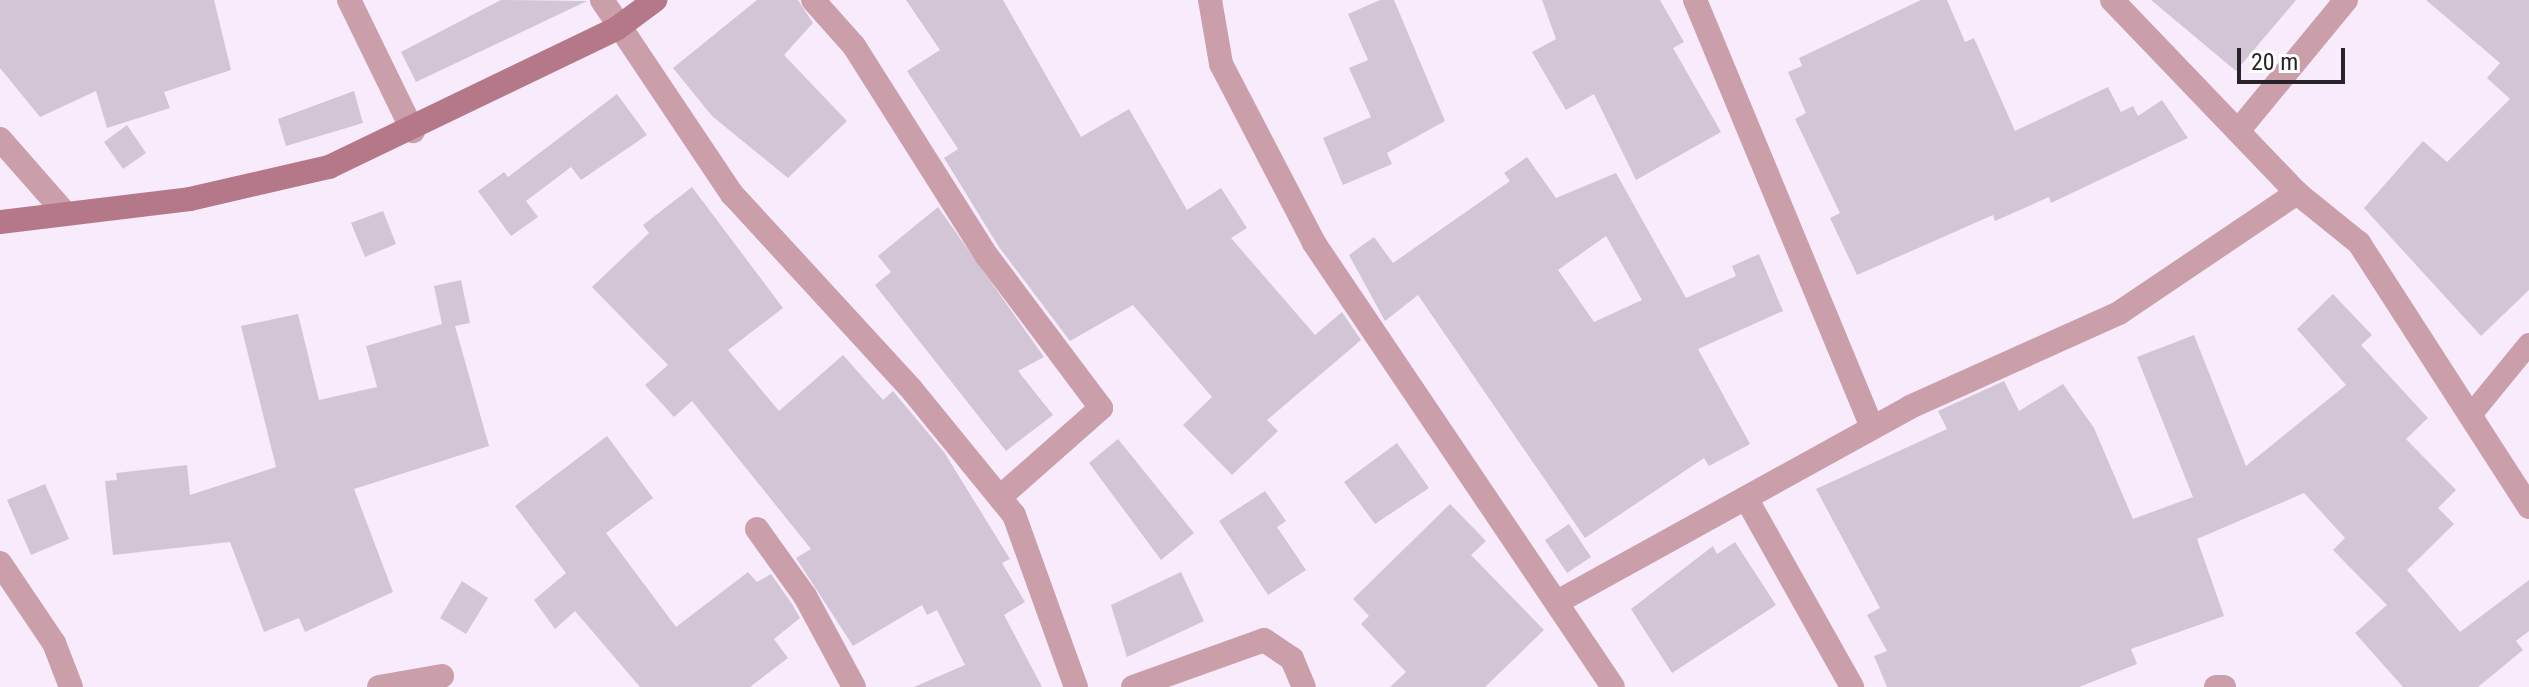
<!DOCTYPE html>
<html>
<head>
<meta charset="utf-8">
<style>
  body { margin:0 }
  #map { position:relative; width:2529px; height:687px; overflow:hidden; background:#f8ebfc; font-family:"Roboto Condensed",sans-serif }
  div>[style] { position:absolute }
  .building>* { inset:0; background:#d2c6d6 }
  .lane>* { height:22px; margin:-11px; padding:0 11px; transform-origin:11px; border-radius:11px; background:#ca9faa }
  .street>* { height:24px; margin:-12px; padding:0 12px; transform-origin:12px; border-radius:12px; background:#ca9faa }
  .secondary>* { height:24px; margin:-12px; padding:0 12px; transform-origin:12px; border-radius:12px; background:#b57888 }
  span { translate:-50% -50%; white-space:nowrap; text-align:center; line-height:1.15; -webkit-text-stroke:7px #fff; paint-order:stroke }
  .scale { position:absolute; left:2237px; top:48px; width:108px; height:36px; box-sizing:border-box; border:4px solid #282329; border-top:0; padding-left:10px; font-size:24px; line-height:28px; white-space:nowrap; color:#282329; -webkit-text-stroke:6px #fff; paint-order:stroke }
</style>
</head>
<body>
<div id="map">
  <div class="building">
    <i style="clip-path:polygon(0 0,214px 0,231px 70px,164px 92px,170px 108px,107px 128px,96px 91px,40px 117px,0 68px)"></i>
    <i style="clip-path:polygon(501px 0,587px 1px,416px 82px,401px 52px)"></i>
    <i style="clip-path:polygon(757px 0,798px 0,813px 23px,784px 55px,847px 121px,788px 178px,712px 116px,673px 68px)"></i>
    <i style="clip-path:polygon(906px 0,1003px 0,1081px 137px,1129px 109px,1187px 210px,1221px 188px,1247px 228px,1231px 238px,1315px 335px,1342px 312px,1361px 340px,1267px 420px,1278px 431px,1232px 475px,1183px 425px,1212px 397px,1133px 305px,1070px 341px,999px 247px,944px 158px,958px 149px,907px 71px,940px 50px)"></i>
    <i style="clip-path:polygon(1380px 0,1394px 0,1445px 121px,1387px 153px,1392px 164px,1343px 185px,1323px 138px,1371px 117px,1349px 68px,1368px 60px,1348px 14px)"></i>
    <i style="clip-path:polygon(1542px 0,1660px 0,1684px 42px,1673px 48px,1721px 132px,1636px 180px,1594px 94px,1566px 110px,1532px 52px,1556px 39px)"></i>
    <i style="clip-path:polygon(1921px 0,1947px 0,1965px 42px,1974px 38px,2015px 131px,2108px 87px,2121px 112px,2133px 106px,2138px 116px,2162px 100px,2188px 138px,2051px 203px,2049px 197px,1995px 221px,1993px 215px,1857px 275px,1830px 218px,1840px 213px,1795px 119px,1806px 113px,1788px 72px,1802px 66px,1799px 58px)"></i>
    <i style="clip-path:polygon(2151px 0,2296px 0,2236px 71px)"></i>
    <i style="clip-path:polygon(2426px 0,2529px 0,2529px 290px,2481px 336px,2364px 208px,2423px 141px,2447px 162px,2510px 99px,2487px 78px,2500px 63px)"></i>
    <i style="clip-path:polygon(354px 91px,363px 123px,286px 146px,278px 119px)"></i>
    <i style="clip-path:polygon(617px 94px,647px 135px,581px 180px,571px 167px,526px 201px,538px 217px,511px 236px,478px 191px,504px 172px,508px 177px)"></i>
    <i style="clip-path:polygon(127px 125px,146px 153px,123px 169px,104px 142px)"></i>
    <i style="clip-path:polygon(evenodd,1527px 157px,1556px 198px,1616px 173px,1686px 298px,1736px 276px,1732px 266px,1759px 254px,1783px 311px,1698px 349px,1750px 444px,1709px 466px,1704px 458px,1585px 538px,1418px 295px,1385px 321px,1349px 255px,1374px 237px,1393px 263px,1510px 181px,1504px 173px,1527px 157px,1606px 236px,1642px 300px,1594px 322px,1558px 270px,1606px 236px)"></i>
    <i style="clip-path:polygon(692px 187px,783px 308px,728px 350px,779px 411px,843px 355px,883px 400px,893px 391px,944px 452px,1010px 559px,1002px 563px,1025px 602px,1004px 615px,1042px 687px,914px 687px,965px 665px,937px 610px,927px 615px,922px 605px,853px 646px,796px 558px,811px 549px,692px 401px,674px 417px,645px 385px,668px 365px,592px 287px,649px 233px,643px 225px)"></i>
    <i style="clip-path:polygon(938px 207px,1044px 357px,1018px 371px,1053px 415px,1006px 451px,875px 285px,891px 272px,878px 256px)"></i>
    <i style="clip-path:polygon(383px 211px,396px 244px,365px 257px,351px 223px)"></i>
    <i style="clip-path:polygon(461px 280px,470px 323px,455px 326px,489px 446px,354px 489px,393px 592px,305px 632px,299px 618px,264px 632px,230px 542px,113px 555px,105px 481px,117px 480px,116px 473px,187px 465px,190px 495px,276px 467px,241px 326px,298px 314px,319px 400px,377px 387px,366px 346px,442px 324px,434px 286px)"></i>
    <i style="clip-path:polygon(2333px 294px,2372px 335px,2361px 345px,2428px 418px,2406px 439px,2456px 490px,2438px 508px,2454px 524px,2407px 570px,2460px 632px,2529px 580px,2529px 631px,2516px 641px,2523px 650px,2478px 687px,2403px 687px,2355px 633px,2387px 605px,2333px 550px,2345px 538px,2304px 493px,2197px 539px,2224px 616px,2131px 649px,2137px 664px,2079px 687px,1887px 687px,1874px 656px,1887px 651px,1867px 615px,1880px 608px,1816px 489px,1947px 429px,1938px 411px,2004px 381px,2019px 411px,2063px 384px,2094px 428px,2133px 519px,2193px 497px,2137px 357px,2194px 335px,2246px 466px,2346px 385px,2297px 329px)"></i>
    <i style="clip-path:polygon(607px 436px,653px 498px,606px 533px,676px 627px,748px 572px,757px 582px,771px 574px,792px 604px,800px 618px,774px 639px,788px 658px,750px 687px,640px 687px,575px 611px,555px 629px,534px 600px,566px 573px,515px 506px)"></i>
    <i style="clip-path:polygon(1118px 439px,1194px 533px,1161px 560px,1089px 463px)"></i>
    <i style="clip-path:polygon(1397px 443px,1429px 488px,1375px 524px,1344px 482px)"></i>
    <i style="clip-path:polygon(45px 484px,69px 539px,31px 555px,7px 500px)"></i>
    <i style="clip-path:polygon(1265px 491px,1286px 521px,1277px 527px,1306px 570px,1268px 595px,1219px 521px)"></i>
    <i style="clip-path:polygon(1450px 504px,1486px 541px,1471px 555px,1544px 630px,1485px 687px,1390px 687px,1406px 672px,1361px 624px,1369px 616px,1353px 599px)"></i>
    <i style="clip-path:polygon(1569px 524px,1591px 557px,1567px 573px,1545px 540px)"></i>
    <i style="clip-path:polygon(1735px 542px,1776px 605px,1672px 673px,1631px 609px,1713px 546px,1717px 554px)"></i>
    <i style="clip-path:polygon(1181px 572px,1204px 621px,1127px 657px,1111px 605px)"></i>
    <i style="clip-path:polygon(462px 581px,488px 598px,466px 634px,440px 618px)"></i>
  </div>
  <div class="lane">
    <i style="left:2470px;top:416px;width:93px;rotate:-50.7deg"></i>
  </div>
  <div class="street">
    <i style="left:349px;top:0;width:146px;rotate:64deg"></i>
    <i style="left:602px;top:0;width:234px;rotate:56.2deg"></i>
    <i style="left:732px;top:194px;width:266px;rotate:47.4deg"></i>
    <i style="left:912px;top:390px;width:161px;rotate:50.8deg"></i>
    <i style="left:1014px;top:515px;width:183px;rotate:70.2deg"></i>
    <i style="left:813px;top:0;width:62px;rotate:48.3deg"></i>
    <i style="left:854px;top:46px;width:249px;rotate:57.7deg"></i>
    <i style="left:987px;top:256px;width:190px;rotate:53.1deg"></i>
    <i style="left:1101px;top:408px;width:135px;rotate:138.6deg"></i>
    <i style="left:1210px;top:0;width:65px;rotate:80.2deg"></i>
    <i style="left:1221px;top:64px;width:202px;rotate:62.5deg"></i>
    <i style="left:1314px;top:243px;width:535px;rotate:56.04deg"></i>
    <i style="left:1695px;top:0;width:463px;rotate:67.5deg"></i>
    <i style="left:2112px;top:0;width:267px;rotate:46.2deg"></i>
    <i style="left:2297px;top:193px;width:80px;rotate:38.9deg"></i>
    <i style="left:2359px;top:243px;width:314px;rotate:57.2deg"></i>
    <i style="left:2238px;top:131px;width:170px;rotate:-50.5deg"></i>
    <i style="left:0;top:139px;width:98px;rotate:48.7deg"></i>
    <i style="left:1746px;top:498px;width:217px;rotate:60.7deg"></i>
    <i style="left:757px;top:529px;width:82px;rotate:54.4deg"></i>
    <i style="left:805px;top:596px;width:103px;rotate:61.7deg"></i>
    <i style="left:0;top:563px;width:97px;rotate:56deg"></i>
    <i style="left:54px;top:643px;width:47px;rotate:68.9deg"></i>
    <i style="left:1559px;top:601px;width:401px;rotate:-28.9deg"></i>
    <i style="left:1910px;top:407px;width:229px;rotate:-24.2deg"></i>
    <i style="left:2119px;top:313px;width:215px;rotate:-34deg"></i>
    <i style="left:379px;top:687px;width:64px;rotate:-9.9deg"></i>
    <i style="left:1133px;top:687px;width:139px;rotate:-19.7deg"></i>
    <i style="left:1264px;top:640px;width:34px;rotate:34deg"></i>
    <i style="left:1292px;top:659px;width:30px;rotate:67deg"></i>
    <i style="left:2216px;top:687px;width:8px"></i>
  </div>
  <div class="secondary">
    <i style="left:0;top:222px;width:191px;rotate:-6.9deg"></i>
    <i style="left:190px;top:199px;width:143px;rotate:-13deg"></i>
    <i style="left:329px;top:167px;width:318px;rotate:-25.7deg"></i>
    <i style="left:616px;top:29px;width:49px;rotate:-36.6deg"></i>
  </div>
  <div class="scale">20 m</div>
</div>
</body>
</html>
